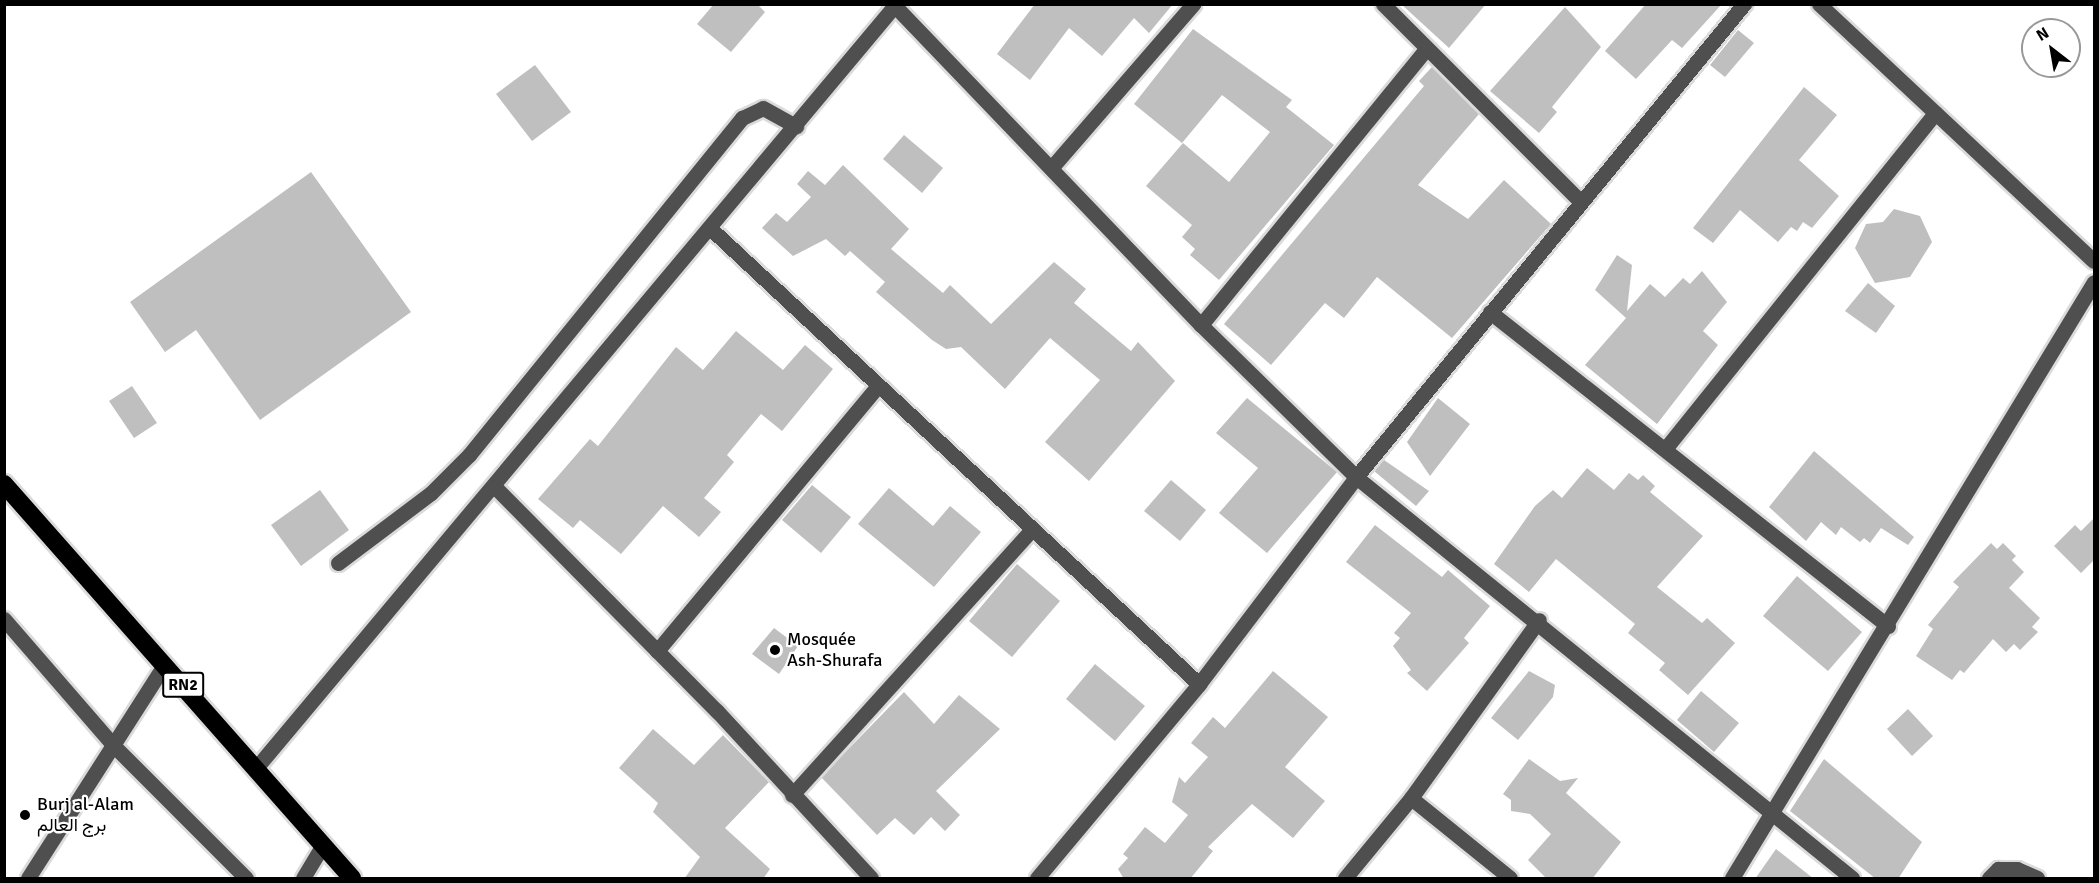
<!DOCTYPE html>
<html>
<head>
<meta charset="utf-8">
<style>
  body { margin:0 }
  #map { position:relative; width:2099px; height:883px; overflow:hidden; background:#fff; font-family:Signika,Vazirmatn,sans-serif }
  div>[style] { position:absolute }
  .building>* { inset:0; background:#bfbfbf }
  .roads { filter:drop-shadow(2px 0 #dbdbdb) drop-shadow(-2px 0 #dbdbdb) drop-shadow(0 2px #dbdbdb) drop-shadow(0 -2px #dbdbdb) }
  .minor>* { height:15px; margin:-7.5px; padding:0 7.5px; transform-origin:7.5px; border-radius:7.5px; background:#4f4f4f }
  .highway>* { height:18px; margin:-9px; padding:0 9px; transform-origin:9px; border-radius:9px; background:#000 }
  .dots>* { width:16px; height:16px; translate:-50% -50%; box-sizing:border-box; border:3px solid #fff; border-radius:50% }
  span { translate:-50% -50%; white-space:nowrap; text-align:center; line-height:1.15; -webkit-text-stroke:4.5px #fff; paint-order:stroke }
  .shield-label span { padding:2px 4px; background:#fff; border:2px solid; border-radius:4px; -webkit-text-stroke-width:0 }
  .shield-label { font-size:16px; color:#000; font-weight:700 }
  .poi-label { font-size:18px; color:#000 }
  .left { translate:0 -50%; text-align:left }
  .frame { position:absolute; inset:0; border:6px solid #000; pointer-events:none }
  .north { position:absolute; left:2021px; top:18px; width:60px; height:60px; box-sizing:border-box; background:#fff; border:2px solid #999; border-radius:50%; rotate:329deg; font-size:16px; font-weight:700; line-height:24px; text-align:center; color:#000 }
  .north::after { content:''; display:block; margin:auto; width:21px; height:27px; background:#000; clip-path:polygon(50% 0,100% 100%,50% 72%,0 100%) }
</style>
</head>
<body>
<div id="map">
  <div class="building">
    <i style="clip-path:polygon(714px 4px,757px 4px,765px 12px,731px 52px,697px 24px)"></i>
    <i style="clip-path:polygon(1035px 4px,1173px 4px,1149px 33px,1134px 18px,1102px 56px,1069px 28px,1030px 80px,997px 54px)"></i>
    <i style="clip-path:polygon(1401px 4px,1486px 4px,1449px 48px)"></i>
    <i style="clip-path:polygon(1646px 4px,1722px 4px,1682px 48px,1672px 40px,1636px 79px,1605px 51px)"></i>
    <i style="clip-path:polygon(1565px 7px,1601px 47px,1552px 107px,1557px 112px,1539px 133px,1490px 91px)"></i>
    <i style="clip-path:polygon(1193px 29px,1292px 100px,1286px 107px,1334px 145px,1219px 280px,1190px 255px,1195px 249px,1182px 237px,1192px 225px,1146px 186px,1183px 143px,1229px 182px,1270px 132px,1222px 95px,1182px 143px,1134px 104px)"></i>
    <i style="clip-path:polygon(1738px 30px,1754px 43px,1725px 77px,1710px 65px)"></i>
    <i style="clip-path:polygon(535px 65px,571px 112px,532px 141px,496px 94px)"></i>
    <i style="clip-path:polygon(1432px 67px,1479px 114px,1418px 185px,1468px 219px,1504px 180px,1551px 224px,1452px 338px,1377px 277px,1344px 318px,1325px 303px,1271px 365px,1224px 324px,1424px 86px,1419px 81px)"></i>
    <i style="clip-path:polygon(1804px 87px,1837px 115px,1799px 160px,1839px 196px,1812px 228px,1803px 222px,1797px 231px,1791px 227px,1778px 242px,1740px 210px,1713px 243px,1693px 228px)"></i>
    <i style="clip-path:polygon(904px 135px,943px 168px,922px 193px,883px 159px)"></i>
    <i style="clip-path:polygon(843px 165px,909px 229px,891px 249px,943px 293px,950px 285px,991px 324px,1054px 262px,1086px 289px,1074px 303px,1131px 351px,1138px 342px,1175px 381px,1089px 481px,1045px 442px,1100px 380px,1050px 338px,1005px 389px,961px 347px,946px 349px,932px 340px,876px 292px,885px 282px,850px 251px,845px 256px,826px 239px,793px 256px,762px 228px,776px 213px,787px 222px,811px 197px,797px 184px,808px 171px,825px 185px)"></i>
    <i style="clip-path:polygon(311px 172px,411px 312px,260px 420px,196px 330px,165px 352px,130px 302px)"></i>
    <i style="clip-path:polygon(1894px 209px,1920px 216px,1932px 242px,1910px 277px,1875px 283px,1855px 248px,1866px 224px,1883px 222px)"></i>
    <i style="clip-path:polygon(1617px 255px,1632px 265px,1627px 311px,1650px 284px,1665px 297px,1683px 278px,1690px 284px,1702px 271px,1727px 302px,1703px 331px,1718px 345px,1657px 424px,1585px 365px,1626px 318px,1595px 290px)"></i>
    <i style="clip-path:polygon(1868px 283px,1895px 306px,1876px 333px,1845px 311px)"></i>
    <i style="clip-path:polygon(736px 331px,783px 370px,805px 345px,833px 369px,782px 431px,761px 414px,727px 455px,734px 462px,704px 498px,721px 512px,699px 537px,663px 506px,621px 554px,580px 520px,573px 528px,538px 499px,590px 439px,598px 446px,676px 347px,703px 370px)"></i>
    <i style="clip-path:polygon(132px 386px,157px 423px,134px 438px,109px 401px)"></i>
    <i style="clip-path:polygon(1247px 398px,1337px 472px,1267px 553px,1219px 513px,1258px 468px,1216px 433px)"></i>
    <i style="clip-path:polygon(1438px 398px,1470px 424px,1430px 476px,1407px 442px)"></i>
    <i style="clip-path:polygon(1814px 451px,1914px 537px,1908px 545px,1881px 528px,1870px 543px,1864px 538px,1860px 542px,1841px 527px,1836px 535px,1821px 522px,1806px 541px,1769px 507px)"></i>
    <i style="clip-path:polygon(1384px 460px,1429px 491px,1416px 506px,1374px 471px)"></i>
    <i style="clip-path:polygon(1587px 468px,1614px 490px,1629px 473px,1638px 480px,1643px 475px,1655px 486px,1650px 492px,1703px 536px,1657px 587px,1702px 623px,1707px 618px,1735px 643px,1688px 695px,1659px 670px,1665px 663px,1628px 633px,1635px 624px,1556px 559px,1529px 592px,1494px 564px,1535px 506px,1553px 490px,1562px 498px)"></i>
    <i style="clip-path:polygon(1171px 480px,1206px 510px,1180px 541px,1144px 511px)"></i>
    <i style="clip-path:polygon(812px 485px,851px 517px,821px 553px,782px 520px)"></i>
    <i style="clip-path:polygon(889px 488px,933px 526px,950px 506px,981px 532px,934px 587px,858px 524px)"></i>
    <i style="clip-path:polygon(320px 490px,349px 530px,301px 566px,271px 525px)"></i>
    <i style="clip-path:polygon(2094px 518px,2094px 560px,2081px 573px,2054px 546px,2075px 525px,2081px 531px)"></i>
    <i style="clip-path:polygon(1375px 525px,1442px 577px,1448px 570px,1490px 606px,1464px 638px,1469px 643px,1427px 691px,1407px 673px,1411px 670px,1393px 646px,1400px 638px,1394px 633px,1411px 613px,1346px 562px)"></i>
    <i style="clip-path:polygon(1991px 543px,1997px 549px,2003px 543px,2016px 556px,2012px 560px,2024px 572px,2009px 588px,2040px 618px,2032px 627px,2038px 632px,2020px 650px,2014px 644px,2006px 652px,1993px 639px,1964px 673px,1960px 670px,1952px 680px,1916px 656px,1933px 629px,1928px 625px,1959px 587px,1953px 582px)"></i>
    <i style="clip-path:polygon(1017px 564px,1060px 601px,1012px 657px,969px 621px)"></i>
    <i style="clip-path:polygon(1797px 576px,1862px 632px,1828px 671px,1763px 616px)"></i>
    <i style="clip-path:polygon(774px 628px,798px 646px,779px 674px,752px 654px)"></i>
    <i style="clip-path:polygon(1095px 664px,1145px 706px,1115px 741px,1066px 699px)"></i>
    <i style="clip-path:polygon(1273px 671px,1328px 717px,1285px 767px,1325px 801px,1293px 838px,1252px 804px,1208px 847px,1213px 851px,1190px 879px,1124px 879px,1118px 869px,1128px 858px,1123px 854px,1145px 827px,1165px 843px,1188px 815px,1172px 802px,1179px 777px,1185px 783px,1208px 757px,1191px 743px,1213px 717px,1225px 728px)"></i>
    <i style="clip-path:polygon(1529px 671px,1555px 685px,1553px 697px,1518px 740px,1491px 718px)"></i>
    <i style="clip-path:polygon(1701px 691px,1739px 723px,1714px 752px,1677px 720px)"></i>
    <i style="clip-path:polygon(904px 692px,934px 724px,959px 695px,1000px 729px,936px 791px,960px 815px,945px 831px,931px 817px,914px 835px,895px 818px,877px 835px,821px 777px)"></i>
    <i style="clip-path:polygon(1908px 709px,1933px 736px,1912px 756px,1887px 729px)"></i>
    <i style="clip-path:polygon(653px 729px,694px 765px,723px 735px,769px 782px,725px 828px,770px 869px,763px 879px,684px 879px,700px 857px,653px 812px,658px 803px,619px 768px)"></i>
    <i style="clip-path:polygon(1529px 759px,1560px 781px,1578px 778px,1566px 793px,1621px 842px,1592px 879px,1547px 879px,1528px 860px,1551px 834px,1530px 814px,1511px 811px,1511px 800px,1503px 794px)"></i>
    <i style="clip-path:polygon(1824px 759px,1922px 842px,1898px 879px,1876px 879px,1790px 811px)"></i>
    <i style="clip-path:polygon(1776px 849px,1814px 879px,1755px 879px)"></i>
  </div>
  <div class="roads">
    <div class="minor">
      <i style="left:893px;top:4px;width:445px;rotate:46.2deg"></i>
      <i style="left:1201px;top:325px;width:217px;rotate:44.4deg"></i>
      <i style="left:1356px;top:477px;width:638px;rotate:38.95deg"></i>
      <i style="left:1383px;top:4px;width:279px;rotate:45deg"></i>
      <i style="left:1819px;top:4px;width:376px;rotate:43.1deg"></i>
      <i style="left:1052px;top:167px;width:216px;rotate:-49.1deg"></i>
      <i style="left:711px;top:229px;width:667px;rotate:43deg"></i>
      <i style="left:1490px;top:312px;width:507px;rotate:38.27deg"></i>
      <i style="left:1201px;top:325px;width:356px;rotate:-50.8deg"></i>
      <i style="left:1665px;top:449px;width:431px;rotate:-51.2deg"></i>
      <i style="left:496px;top:488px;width:314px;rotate:45.3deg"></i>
      <i style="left:717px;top:711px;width:227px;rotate:47.3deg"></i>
      <i style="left:338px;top:563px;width:116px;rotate:-37deg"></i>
      <i style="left:431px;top:493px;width:54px;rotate:-45deg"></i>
      <i style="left:469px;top:455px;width:434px;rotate:-51deg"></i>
      <i style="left:742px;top:118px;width:23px;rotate:-25deg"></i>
      <i style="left:763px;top:108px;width:38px;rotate:29deg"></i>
      <i style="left:4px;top:619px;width:167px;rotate:49.1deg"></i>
      <i style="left:113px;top:745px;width:188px;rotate:45deg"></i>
      <i style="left:657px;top:651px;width:346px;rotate:-50.2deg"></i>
      <i style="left:256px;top:768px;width:997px;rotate:-50.05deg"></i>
      <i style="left:792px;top:795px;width:358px;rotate:-47.9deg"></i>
      <i style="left:1411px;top:798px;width:127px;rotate:38.9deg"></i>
      <i style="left:28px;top:878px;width:253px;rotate:-57.4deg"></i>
      <i style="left:303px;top:878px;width:39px;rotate:-59deg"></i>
      <i style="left:1037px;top:878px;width:253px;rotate:-50.1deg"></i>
      <i style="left:1199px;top:684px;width:260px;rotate:-52.8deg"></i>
      <i style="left:1356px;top:477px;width:612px;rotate:-50.64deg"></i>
      <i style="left:1345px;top:878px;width:104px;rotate:-50.5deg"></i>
      <i style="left:1411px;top:798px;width:219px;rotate:-54.3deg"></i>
      <i style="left:1732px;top:878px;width:697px;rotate:-58.73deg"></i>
      <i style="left:1989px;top:878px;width:13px;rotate:-45deg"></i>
      <i style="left:1998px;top:869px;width:19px"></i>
      <i style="left:2017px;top:869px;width:22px;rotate:24deg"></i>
    </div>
    <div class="highway">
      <i style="left:4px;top:484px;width:526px;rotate:48.55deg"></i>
    </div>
  </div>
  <div class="dots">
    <i style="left:775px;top:650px;background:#000"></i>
    <i style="left:25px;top:815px;background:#000"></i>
  </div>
  <div class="shield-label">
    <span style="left:183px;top:685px">RN2</span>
  </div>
  <div class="poi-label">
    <span class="left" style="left:787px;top:650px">Mosquée<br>Ash-Shurafa</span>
    <span class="left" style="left:37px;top:815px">Burj al-Alam<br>برج العالم</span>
  </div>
  <div class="frame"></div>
  <div class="north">N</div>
</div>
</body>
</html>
